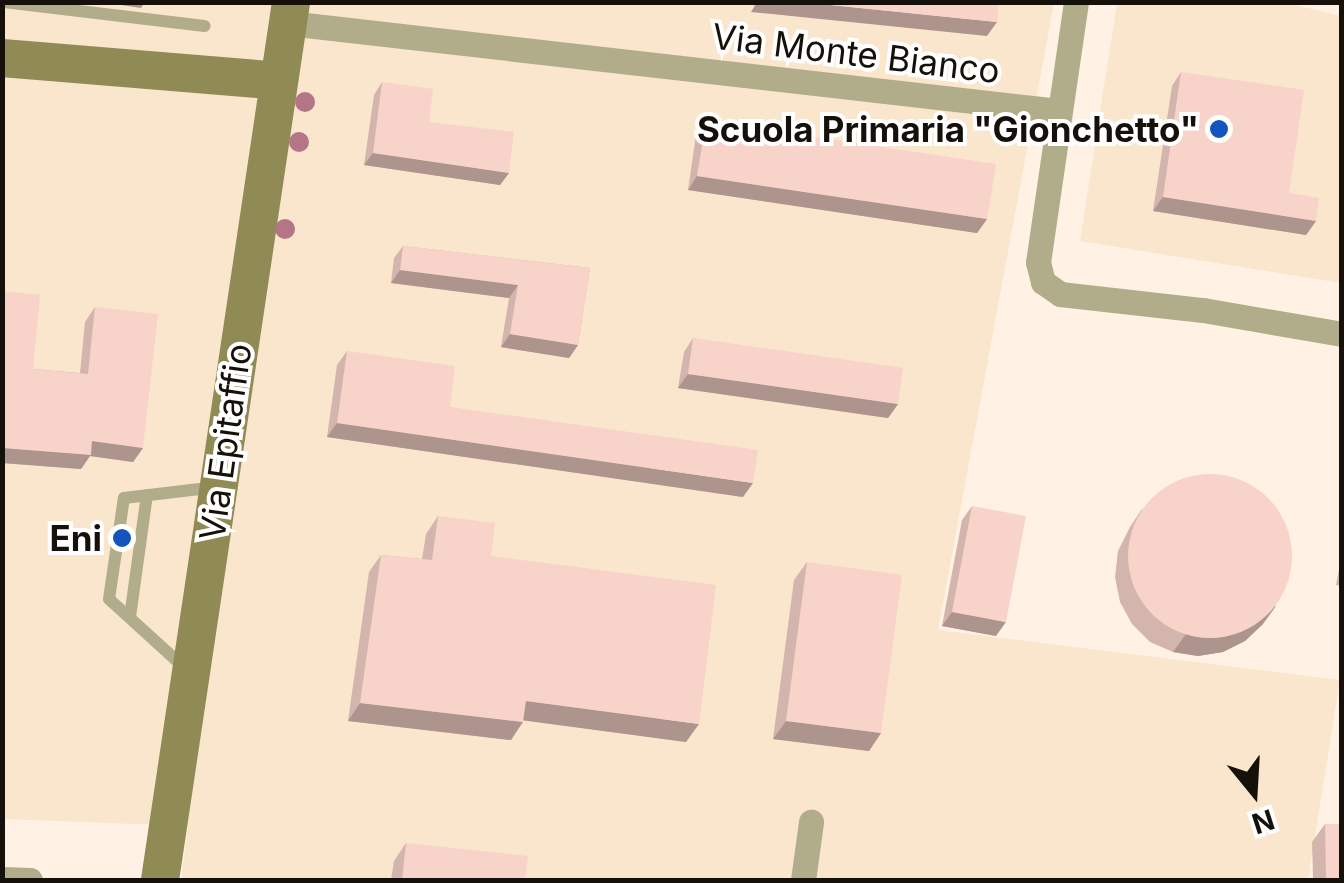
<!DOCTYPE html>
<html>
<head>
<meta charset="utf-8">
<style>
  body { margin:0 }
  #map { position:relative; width:1344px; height:883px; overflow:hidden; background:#fff2e4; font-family:Inter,sans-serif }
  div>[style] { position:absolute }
  .built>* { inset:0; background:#fae5cd }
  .lane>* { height:12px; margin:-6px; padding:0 6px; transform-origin:6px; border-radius:6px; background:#b1ad8a }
  .street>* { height:25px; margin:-12.5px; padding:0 12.5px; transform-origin:12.5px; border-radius:12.5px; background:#b1ad8a }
  .secondary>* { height:38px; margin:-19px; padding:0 19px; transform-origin:19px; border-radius:19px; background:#908a55 }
  .trees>* { width:20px; height:20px; margin:-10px; border-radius:50%; background:#b47587 }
  .wall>* { inset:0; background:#d4b5ad }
  .shaded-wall>* { inset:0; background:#ad948d }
  .building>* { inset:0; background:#f7d3c9 }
  .round { border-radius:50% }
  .dots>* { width:28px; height:28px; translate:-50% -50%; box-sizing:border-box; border:5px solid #fff; border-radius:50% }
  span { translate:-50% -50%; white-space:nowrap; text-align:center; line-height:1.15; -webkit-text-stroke:8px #fff; paint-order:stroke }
  .street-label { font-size:35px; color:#15100a }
  .poi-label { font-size:35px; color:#15100a; font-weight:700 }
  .right { translate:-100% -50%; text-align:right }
  .frame { position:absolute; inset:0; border:5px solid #15100a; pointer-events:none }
  .north { position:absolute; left:1204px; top:743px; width:100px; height:100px; -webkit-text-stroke:8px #fff; paint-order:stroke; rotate:162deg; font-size:28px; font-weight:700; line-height:40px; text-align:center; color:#15100a }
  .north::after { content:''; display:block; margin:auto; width:35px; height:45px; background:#15100a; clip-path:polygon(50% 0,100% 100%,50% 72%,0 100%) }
</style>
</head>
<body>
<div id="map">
  <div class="built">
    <i style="clip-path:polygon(3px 3px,1054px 3px,938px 630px,1340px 680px,1308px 880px,181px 880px,188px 826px,3px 819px)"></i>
    <i style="clip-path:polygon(1117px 3px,1287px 3px,1341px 16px,1341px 283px,1080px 241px)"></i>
  </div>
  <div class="lane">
    <i style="left:4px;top:2px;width:202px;rotate:6.8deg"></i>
    <i style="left:130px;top:617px;width:123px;rotate:-82.1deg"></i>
    <i style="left:187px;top:670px;width:105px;rotate:-137.7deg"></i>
    <i style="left:109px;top:599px;width:102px;rotate:-81.6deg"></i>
    <i style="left:124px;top:498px;width:93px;rotate:-6.8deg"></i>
  </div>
  <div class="street">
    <i style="left:1076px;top:2px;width:263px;rotate:98.3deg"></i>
    <i style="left:1038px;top:262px;width:21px;rotate:76deg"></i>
    <i style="left:1043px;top:282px;width:21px;rotate:35deg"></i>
    <i style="left:1060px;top:294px;width:144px;rotate:6.4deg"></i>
    <i style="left:1203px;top:310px;width:141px;rotate:9.8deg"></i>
    <i style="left:288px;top:23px;width:776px;rotate:6.51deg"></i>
    <i style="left:2px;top:879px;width:28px;rotate:2deg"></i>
    <i style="left:803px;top:880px;width:59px;rotate:-82.1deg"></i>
  </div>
  <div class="secondary">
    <i style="left:2px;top:58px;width:278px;rotate:4.7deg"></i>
    <i style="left:160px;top:880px;width:888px;rotate:-81.51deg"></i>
  </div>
  <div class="trees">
    <i style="left:305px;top:102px"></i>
    <i style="left:299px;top:142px"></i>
    <i style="left:285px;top:229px"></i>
  </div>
  <div class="wall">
    <i style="clip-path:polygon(1181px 72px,1289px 193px,1316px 221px,1306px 235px,1153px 211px,1172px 86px)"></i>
    <i style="clip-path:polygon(382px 82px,429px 122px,509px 173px,500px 185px,364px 165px,374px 95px)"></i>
    <i style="clip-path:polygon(706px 121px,987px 219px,977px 233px,688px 190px,696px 135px)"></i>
    <i style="clip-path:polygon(403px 246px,590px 268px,578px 345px,569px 358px,501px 347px,509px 298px,391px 283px,394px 258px)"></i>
    <i style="clip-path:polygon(2px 291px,33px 369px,80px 373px,85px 322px,95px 307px,143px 448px,133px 462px,90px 456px,81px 469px,2px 463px)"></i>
    <i style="clip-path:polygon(693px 338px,898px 404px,888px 418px,678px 388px,684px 352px)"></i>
    <i style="clip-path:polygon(347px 351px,450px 407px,743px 497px,327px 437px,337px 365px)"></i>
    <i style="clip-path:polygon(972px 506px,996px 636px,942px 626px,962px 520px)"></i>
    <i style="clip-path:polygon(1142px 509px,1263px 624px,1245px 641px,1223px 652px,1198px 656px,1173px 652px,1150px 642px,1132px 624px,1120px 602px,1115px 577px,1118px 551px,1130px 527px)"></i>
    <i style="clip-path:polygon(438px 516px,491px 556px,686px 742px,523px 720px,511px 740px,348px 721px,369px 572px,381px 555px,422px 559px,426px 534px)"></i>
    <i style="clip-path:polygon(1342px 554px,1342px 586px,1336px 585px)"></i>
    <i style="clip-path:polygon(807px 562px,881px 733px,869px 751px,773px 739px,794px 580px)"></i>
    <i style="clip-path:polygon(1325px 824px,1342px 880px,1313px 880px,1312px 842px)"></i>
    <i style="clip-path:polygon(406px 843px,525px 880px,391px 880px,394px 861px)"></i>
  </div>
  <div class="shaded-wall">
    <i style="clip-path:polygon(101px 2px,145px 2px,141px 8px)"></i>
    <i style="clip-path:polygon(757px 2px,801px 2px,997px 22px,987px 36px,751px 12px)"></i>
    <i style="clip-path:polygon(373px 153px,509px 173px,500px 185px,364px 165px)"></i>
    <i style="clip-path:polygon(697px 176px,987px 219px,977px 233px,688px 190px)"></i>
    <i style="clip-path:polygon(1163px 197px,1316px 221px,1306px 235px,1153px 211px)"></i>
    <i style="clip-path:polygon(400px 270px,518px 285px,509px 298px,391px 283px)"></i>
    <i style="clip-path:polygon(510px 334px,578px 345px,569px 358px,501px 347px)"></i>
    <i style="clip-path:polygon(688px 374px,898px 404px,888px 418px,678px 388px)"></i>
    <i style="clip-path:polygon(337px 423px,753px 483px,743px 497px,327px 437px)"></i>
    <i style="clip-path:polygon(92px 441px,143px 448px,133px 462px,90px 456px,81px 469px,2px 463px,2px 448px)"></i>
    <i style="clip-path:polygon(1276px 606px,1263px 624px,1245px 641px,1223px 652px,1198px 656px,1173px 652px,1186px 634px)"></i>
    <i style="clip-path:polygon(952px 612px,1006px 622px,996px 636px,942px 626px)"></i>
    <i style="clip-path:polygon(526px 701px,699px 724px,686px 742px,513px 719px)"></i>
    <i style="clip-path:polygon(360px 703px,523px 722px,511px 740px,348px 721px)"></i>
    <i style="clip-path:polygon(786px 721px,881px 733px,869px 751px,773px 739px)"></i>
  </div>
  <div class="building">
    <i style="clip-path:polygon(801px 2px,999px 2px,997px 22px)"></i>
    <i style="clip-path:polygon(1181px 72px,1304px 90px,1289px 193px,1319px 198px,1316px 221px,1163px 197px)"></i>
    <i style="clip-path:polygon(382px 82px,433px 89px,429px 122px,514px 132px,509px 173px,373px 153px)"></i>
    <i style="clip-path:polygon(706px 121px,996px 164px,987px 219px,697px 176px)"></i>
    <i style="clip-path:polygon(403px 246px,590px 268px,578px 345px,510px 334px,518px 285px,400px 270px)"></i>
    <i style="clip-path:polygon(2px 291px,40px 295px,33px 369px,88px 374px,95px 307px,158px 314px,143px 448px,92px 441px,91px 455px,2px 448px)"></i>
    <i style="clip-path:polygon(693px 338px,903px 368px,898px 404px,688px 374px)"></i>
    <i style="clip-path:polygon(347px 351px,455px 366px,450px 407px,758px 450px,753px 483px,337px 423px)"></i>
    <i class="round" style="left:1128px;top:474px;width:164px;height:164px"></i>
    <i style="clip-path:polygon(972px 506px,1026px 516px,1006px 622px,952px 612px)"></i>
    <i style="clip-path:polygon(438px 516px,495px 523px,491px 556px,716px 585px,699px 724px,526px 701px,523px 722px,360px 703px,381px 555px,432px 560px)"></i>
    <i style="clip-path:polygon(807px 562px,902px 575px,881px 733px,786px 721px)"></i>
    <i style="clip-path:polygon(1325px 824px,1342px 824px,1342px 880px,1326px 880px)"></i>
    <i style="clip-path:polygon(406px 843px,528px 856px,525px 880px,402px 880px)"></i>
  </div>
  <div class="dots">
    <i style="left:1219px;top:129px;background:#1454bf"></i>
    <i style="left:122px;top:538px;background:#1454bf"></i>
  </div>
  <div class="street-label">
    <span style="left:856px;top:53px;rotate:7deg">Via Monte Bianco</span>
    <span style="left:225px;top:442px;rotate:-82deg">Via Epitaffio</span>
  </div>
  <div class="poi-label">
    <span class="right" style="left:1199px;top:129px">Scuola Primaria "Gionchetto"</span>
    <span class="right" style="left:102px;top:538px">Eni</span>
  </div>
  <div class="frame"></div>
  <div class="north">N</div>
</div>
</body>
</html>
